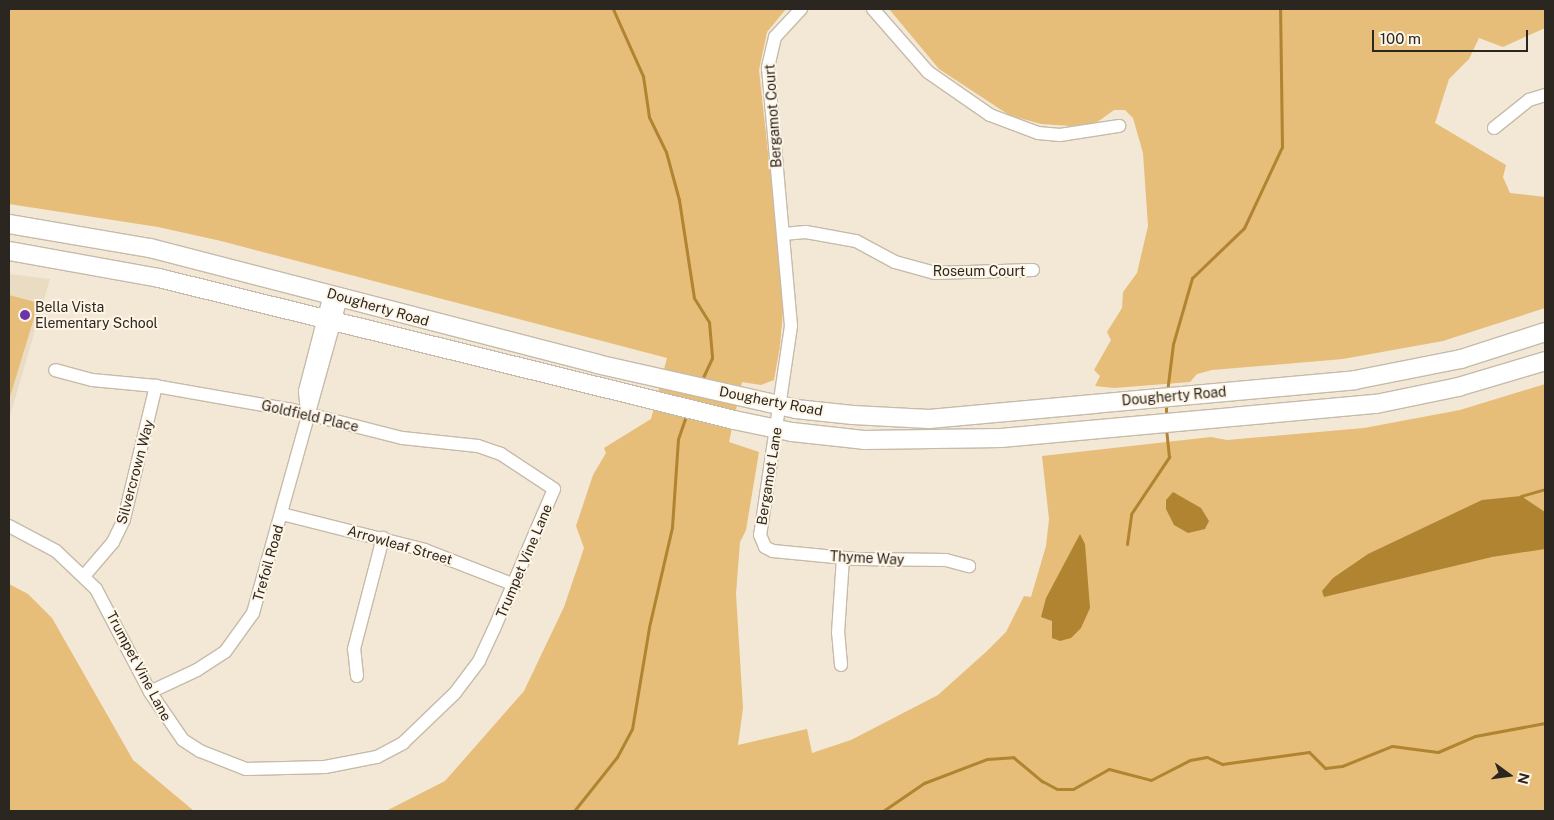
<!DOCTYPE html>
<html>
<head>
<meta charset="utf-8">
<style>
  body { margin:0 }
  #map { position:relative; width:1554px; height:820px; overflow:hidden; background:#f3e8d5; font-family:"Public Sans",sans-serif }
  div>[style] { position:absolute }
  .built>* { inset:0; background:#eadbc3 }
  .green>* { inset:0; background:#e6bd79 }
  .water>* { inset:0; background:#b08431 }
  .stream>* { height:3px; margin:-1.5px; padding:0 1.5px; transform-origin:1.5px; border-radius:1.5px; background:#b08431 }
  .roads { filter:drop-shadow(1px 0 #c6bbaa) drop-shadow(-1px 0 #c6bbaa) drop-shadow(0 1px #c6bbaa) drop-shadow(0 -1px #c6bbaa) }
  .minor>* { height:12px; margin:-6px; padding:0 6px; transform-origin:6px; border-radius:6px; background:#fff }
  .secondary>* { height:18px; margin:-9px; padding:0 9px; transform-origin:9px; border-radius:9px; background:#fff }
  .dots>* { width:14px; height:14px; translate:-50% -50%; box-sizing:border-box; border:2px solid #fef5e6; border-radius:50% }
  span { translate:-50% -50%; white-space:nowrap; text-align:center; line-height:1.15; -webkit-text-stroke:4px #fef5e6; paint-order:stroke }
  .street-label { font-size:14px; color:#2b2720 }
  .poi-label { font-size:14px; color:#2b2720 }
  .left { translate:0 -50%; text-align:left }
  .frame { position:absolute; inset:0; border:10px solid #2b2720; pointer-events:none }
  .north { position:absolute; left:1484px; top:750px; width:50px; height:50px; -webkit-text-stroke:4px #fef5e6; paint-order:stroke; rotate:104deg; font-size:14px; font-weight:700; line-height:20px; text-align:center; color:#2b2720 }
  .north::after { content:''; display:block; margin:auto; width:18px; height:22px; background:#2b2720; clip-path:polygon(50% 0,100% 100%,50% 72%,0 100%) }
  .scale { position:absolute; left:1372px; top:30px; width:156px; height:22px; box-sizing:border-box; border:2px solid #2b2720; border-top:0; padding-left:6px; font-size:15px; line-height:18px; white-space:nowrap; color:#2b2720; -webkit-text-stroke:4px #fef5e6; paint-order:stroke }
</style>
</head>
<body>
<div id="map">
  <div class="built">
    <i style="clip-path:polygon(9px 274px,50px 279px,9px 419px)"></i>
  </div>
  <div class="green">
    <i style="clip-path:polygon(9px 9px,786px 9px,767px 32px,759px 70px,784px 299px,780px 346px,774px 380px,761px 385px,742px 382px,729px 442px,759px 452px,746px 530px,740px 542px,736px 594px,743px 708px,738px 745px,807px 729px,812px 753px,851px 740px,938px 695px,987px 651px,1006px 632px,1024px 596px,1031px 597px,1046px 546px,1049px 519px,1042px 456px,1211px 437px,1227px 440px,1364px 428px,1460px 410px,1545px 384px,1545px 811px,386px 811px,445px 781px,524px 691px,564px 607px,584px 548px,576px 526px,593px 475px,606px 453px,604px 448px,651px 419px,667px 358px,221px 241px,158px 227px,9px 204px)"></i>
    <i style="clip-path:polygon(889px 9px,1545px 9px,1545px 28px,1503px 47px,1479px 38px,1469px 59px,1449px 79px,1435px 123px,1506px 165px,1503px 177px,1510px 193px,1545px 197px,1545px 308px,1443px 341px,1343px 359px,1212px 370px,1197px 374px,1190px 382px,1114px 388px,1095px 386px,1100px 376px,1094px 370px,1111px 340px,1107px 332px,1122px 308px,1123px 292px,1137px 273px,1148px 226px,1143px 153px,1133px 118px,1125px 110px,1114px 110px,1096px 123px,1071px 126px,1041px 124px,1009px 115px,939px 69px)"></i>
    <i style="clip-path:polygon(9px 295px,35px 302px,37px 308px,9px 400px)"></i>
    <i style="clip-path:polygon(9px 584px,28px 594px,52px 618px,133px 760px,194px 811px,9px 811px)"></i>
  </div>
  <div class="water">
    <i style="clip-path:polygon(1173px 492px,1201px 508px,1209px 521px,1205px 529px,1188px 533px,1174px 525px,1166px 509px,1166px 500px)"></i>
    <i style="clip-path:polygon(1521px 496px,1545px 512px,1545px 549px,1492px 557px,1324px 597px,1322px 591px,1333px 578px,1368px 554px,1482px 500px)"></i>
    <i style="clip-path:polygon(1080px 534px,1085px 544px,1090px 608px,1081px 628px,1071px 638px,1060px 641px,1052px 638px,1052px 621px,1041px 617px,1046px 598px)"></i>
  </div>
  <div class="stream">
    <i style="left:613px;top:9px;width:73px;rotate:65.9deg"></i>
    <i style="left:643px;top:76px;width:41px;rotate:81.7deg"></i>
    <i style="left:649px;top:117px;width:39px;rotate:64deg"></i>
    <i style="left:666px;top:152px;width:50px;rotate:74.8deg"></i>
    <i style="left:679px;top:200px;width:99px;rotate:81.3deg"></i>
    <i style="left:694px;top:298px;width:28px;rotate:58deg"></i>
    <i style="left:709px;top:322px;width:36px;rotate:85deg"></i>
    <i style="left:712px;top:358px;width:26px;rotate:115deg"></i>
    <i style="left:1167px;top:392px;width:48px;rotate:-82.9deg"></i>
    <i style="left:1173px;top:344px;width:69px;rotate:-73.9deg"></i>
    <i style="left:1192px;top:278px;width:72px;rotate:-43.9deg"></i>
    <i style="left:1244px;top:228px;width:89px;rotate:-64.9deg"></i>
    <i style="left:1282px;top:147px;width:138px;rotate:-90.8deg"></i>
    <i style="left:1166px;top:417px;width:14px;rotate:-90deg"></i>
    <i style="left:1521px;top:496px;width:25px;rotate:-16deg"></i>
    <i style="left:1127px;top:544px;width:30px;rotate:-82deg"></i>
    <i style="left:1131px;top:514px;width:69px;rotate:-56.3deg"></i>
    <i style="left:1169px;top:457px;width:29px;rotate:-96deg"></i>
    <i style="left:574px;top:811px;width:69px;rotate:-51.5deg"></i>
    <i style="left:617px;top:757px;width:32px;rotate:-62deg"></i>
    <i style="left:632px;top:729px;width:103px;rotate:-80.5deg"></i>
    <i style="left:649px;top:627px;width:103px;rotate:-77deg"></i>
    <i style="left:672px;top:527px;width:88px;rotate:-86.1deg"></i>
    <i style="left:678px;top:439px;width:28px;rotate:-71deg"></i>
    <i style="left:883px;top:811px;width:50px;rotate:-34.3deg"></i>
    <i style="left:924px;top:783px;width:67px;rotate:-20.9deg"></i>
    <i style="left:987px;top:759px;width:26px;rotate:-4deg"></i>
    <i style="left:1013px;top:757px;width:38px;rotate:40deg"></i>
    <i style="left:1042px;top:781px;width:17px;rotate:28deg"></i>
    <i style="left:1057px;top:789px;width:16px"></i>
    <i style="left:1073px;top:789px;width:41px;rotate:-29.1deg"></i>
    <i style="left:1109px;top:769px;width:43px;rotate:14.7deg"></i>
    <i style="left:1151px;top:780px;width:44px;rotate:-27.1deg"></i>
    <i style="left:1190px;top:760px;width:17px;rotate:-10deg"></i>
    <i style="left:1207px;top:757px;width:17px;rotate:25deg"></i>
    <i style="left:1222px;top:764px;width:88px;rotate:-7.9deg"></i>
    <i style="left:1309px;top:752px;width:23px;rotate:45deg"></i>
    <i style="left:1325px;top:768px;width:17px;rotate:-7deg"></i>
    <i style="left:1342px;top:766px;width:54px;rotate:-21.8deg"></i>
    <i style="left:1392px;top:746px;width:46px;rotate:7.4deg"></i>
    <i style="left:1438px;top:752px;width:40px;rotate:-23.4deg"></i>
    <i style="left:1475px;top:736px;width:71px;rotate:-10.5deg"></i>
  </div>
  <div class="roads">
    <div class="minor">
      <i style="left:801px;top:9px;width:38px;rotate:133deg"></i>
      <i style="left:775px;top:37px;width:32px;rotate:103deg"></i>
      <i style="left:768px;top:68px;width:259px;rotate:84.9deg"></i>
      <i style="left:791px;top:326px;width:211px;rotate:98.4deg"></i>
      <i style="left:760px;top:535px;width:13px;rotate:67deg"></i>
      <i style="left:765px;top:547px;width:9px;rotate:27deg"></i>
      <i style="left:773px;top:551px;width:83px;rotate:5.5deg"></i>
      <i style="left:856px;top:559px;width:90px;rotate:0.6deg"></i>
      <i style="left:946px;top:560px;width:24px;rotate:15deg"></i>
      <i style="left:873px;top:9px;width:84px;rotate:48.9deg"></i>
      <i style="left:928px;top:72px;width:75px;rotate:34.7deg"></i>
      <i style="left:990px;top:115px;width:51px;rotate:20.6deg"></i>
      <i style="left:1038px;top:133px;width:22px;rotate:5deg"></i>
      <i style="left:1060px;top:135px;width:60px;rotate:-8.7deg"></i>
      <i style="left:1494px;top:128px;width:45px;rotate:-38.7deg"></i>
      <i style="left:1529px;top:100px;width:17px;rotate:-17deg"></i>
      <i style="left:783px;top:234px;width:23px;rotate:-5deg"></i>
      <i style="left:806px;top:232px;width:51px;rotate:10.2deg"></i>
      <i style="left:856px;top:241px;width:44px;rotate:28.3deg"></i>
      <i style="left:895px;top:262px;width:41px;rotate:15.4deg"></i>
      <i style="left:935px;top:273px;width:98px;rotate:-1.8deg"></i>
      <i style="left:307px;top:411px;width:20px;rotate:-96deg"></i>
      <i style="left:305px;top:391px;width:100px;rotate:-75.5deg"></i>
      <i style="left:282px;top:514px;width:147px;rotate:14.1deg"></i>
      <i style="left:425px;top:550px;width:97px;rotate:21.3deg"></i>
      <i style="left:9px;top:526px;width:53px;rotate:28deg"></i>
      <i style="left:56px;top:551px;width:55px;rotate:43.5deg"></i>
      <i style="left:96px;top:589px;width:116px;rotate:62.3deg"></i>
      <i style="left:150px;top:692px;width:58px;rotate:55.5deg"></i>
      <i style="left:183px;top:740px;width:20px;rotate:33deg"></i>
      <i style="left:200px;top:751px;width:49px;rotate:21.4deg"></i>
      <i style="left:246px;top:769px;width:79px;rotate:-1.5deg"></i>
      <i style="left:325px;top:767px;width:53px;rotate:-10.9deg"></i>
      <i style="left:377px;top:757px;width:30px;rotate:-28deg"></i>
      <i style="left:403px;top:743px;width:72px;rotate:-43.9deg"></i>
      <i style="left:455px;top:693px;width:40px;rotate:-53deg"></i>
      <i style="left:479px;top:661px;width:35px;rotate:-65deg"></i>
      <i style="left:494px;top:629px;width:152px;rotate:-66.8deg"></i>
      <i style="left:554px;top:489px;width:64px;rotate:-146.6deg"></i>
      <i style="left:501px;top:454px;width:24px;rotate:-161deg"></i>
      <i style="left:478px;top:446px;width:76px;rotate:-174deg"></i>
      <i style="left:402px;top:438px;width:114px;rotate:-165.7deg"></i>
      <i style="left:292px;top:410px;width:138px;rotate:-170deg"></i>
      <i style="left:156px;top:386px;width:64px;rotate:-174.6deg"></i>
      <i style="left:92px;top:380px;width:38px;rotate:-165deg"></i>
      <i style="left:84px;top:576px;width:45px;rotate:-49.5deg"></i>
      <i style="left:113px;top:542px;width:25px;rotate:-64deg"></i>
      <i style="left:124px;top:519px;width:137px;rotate:-76.5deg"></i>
      <i style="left:841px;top:665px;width:32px;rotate:-95deg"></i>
      <i style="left:838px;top:633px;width:75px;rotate:-86.2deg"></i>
      <i style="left:357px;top:676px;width:27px;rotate:-96deg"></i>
      <i style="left:354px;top:649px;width:115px;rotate:-75.4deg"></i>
      <i style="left:150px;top:692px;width:52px;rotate:-25.1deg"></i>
      <i style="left:197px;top:670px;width:33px;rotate:-33deg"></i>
      <i style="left:225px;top:652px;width:48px;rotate:-54.3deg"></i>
      <i style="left:253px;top:613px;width:327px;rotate:-74.4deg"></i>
    </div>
    <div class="secondary">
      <i style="left:9px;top:224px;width:143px;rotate:9.7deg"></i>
      <i style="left:150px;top:248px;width:462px;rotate:14.5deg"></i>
      <i style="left:597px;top:364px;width:204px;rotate:12.7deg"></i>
      <i style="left:796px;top:409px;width:57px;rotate:6deg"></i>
      <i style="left:853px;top:415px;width:76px;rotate:3deg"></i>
      <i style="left:929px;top:419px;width:428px;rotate:-5.2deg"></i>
      <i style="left:1355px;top:380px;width:108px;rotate:-11.2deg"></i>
      <i style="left:1461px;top:359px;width:88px;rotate:-17.8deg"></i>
      <i style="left:9px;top:251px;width:152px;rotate:10.2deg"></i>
      <i style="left:159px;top:278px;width:592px;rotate:13.87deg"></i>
      <i style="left:734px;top:420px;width:59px;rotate:11.7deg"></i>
      <i style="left:792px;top:432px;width:72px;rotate:6.3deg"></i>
      <i style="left:864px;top:440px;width:137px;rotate:-0.8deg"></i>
      <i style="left:1001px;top:438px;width:377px;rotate:-5.2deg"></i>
      <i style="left:1376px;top:404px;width:84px;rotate:-11.7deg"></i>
      <i style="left:1458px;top:387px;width:91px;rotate:-16.6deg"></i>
    </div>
  </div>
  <div class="dots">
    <i style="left:25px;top:315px;background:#6f33a9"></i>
  </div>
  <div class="street-label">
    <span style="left:773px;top:116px;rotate:-94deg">Bergamot Court</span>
    <span style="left:979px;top:271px">Roseum Court</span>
    <span style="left:378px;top:307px;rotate:16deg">Dougherty Road</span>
    <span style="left:1174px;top:396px;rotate:-5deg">Dougherty Road</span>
    <span style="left:771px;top:401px;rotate:11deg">Dougherty Road</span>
    <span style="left:310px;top:416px;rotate:13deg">Goldfield Place</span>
    <span style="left:135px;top:472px;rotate:-75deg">Silvercrown Way</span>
    <span style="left:769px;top:476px;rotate:-81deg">Bergamot Lane</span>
    <span style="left:400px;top:545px;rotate:16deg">Arrowleaf Street</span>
    <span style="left:867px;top:558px;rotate:3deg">Thyme Way</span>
    <span style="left:524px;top:561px;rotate:-67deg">Trumpet Vine Lane</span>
    <span style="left:268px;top:563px;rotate:-74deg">Trefoil Road</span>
    <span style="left:139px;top:666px;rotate:62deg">Trumpet Vine Lane</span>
  </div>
  <div class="poi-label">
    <span class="left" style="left:35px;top:315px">Bella Vista<br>Elementary School</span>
  </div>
  <div class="frame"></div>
  <div class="north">N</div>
  <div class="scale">100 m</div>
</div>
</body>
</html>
